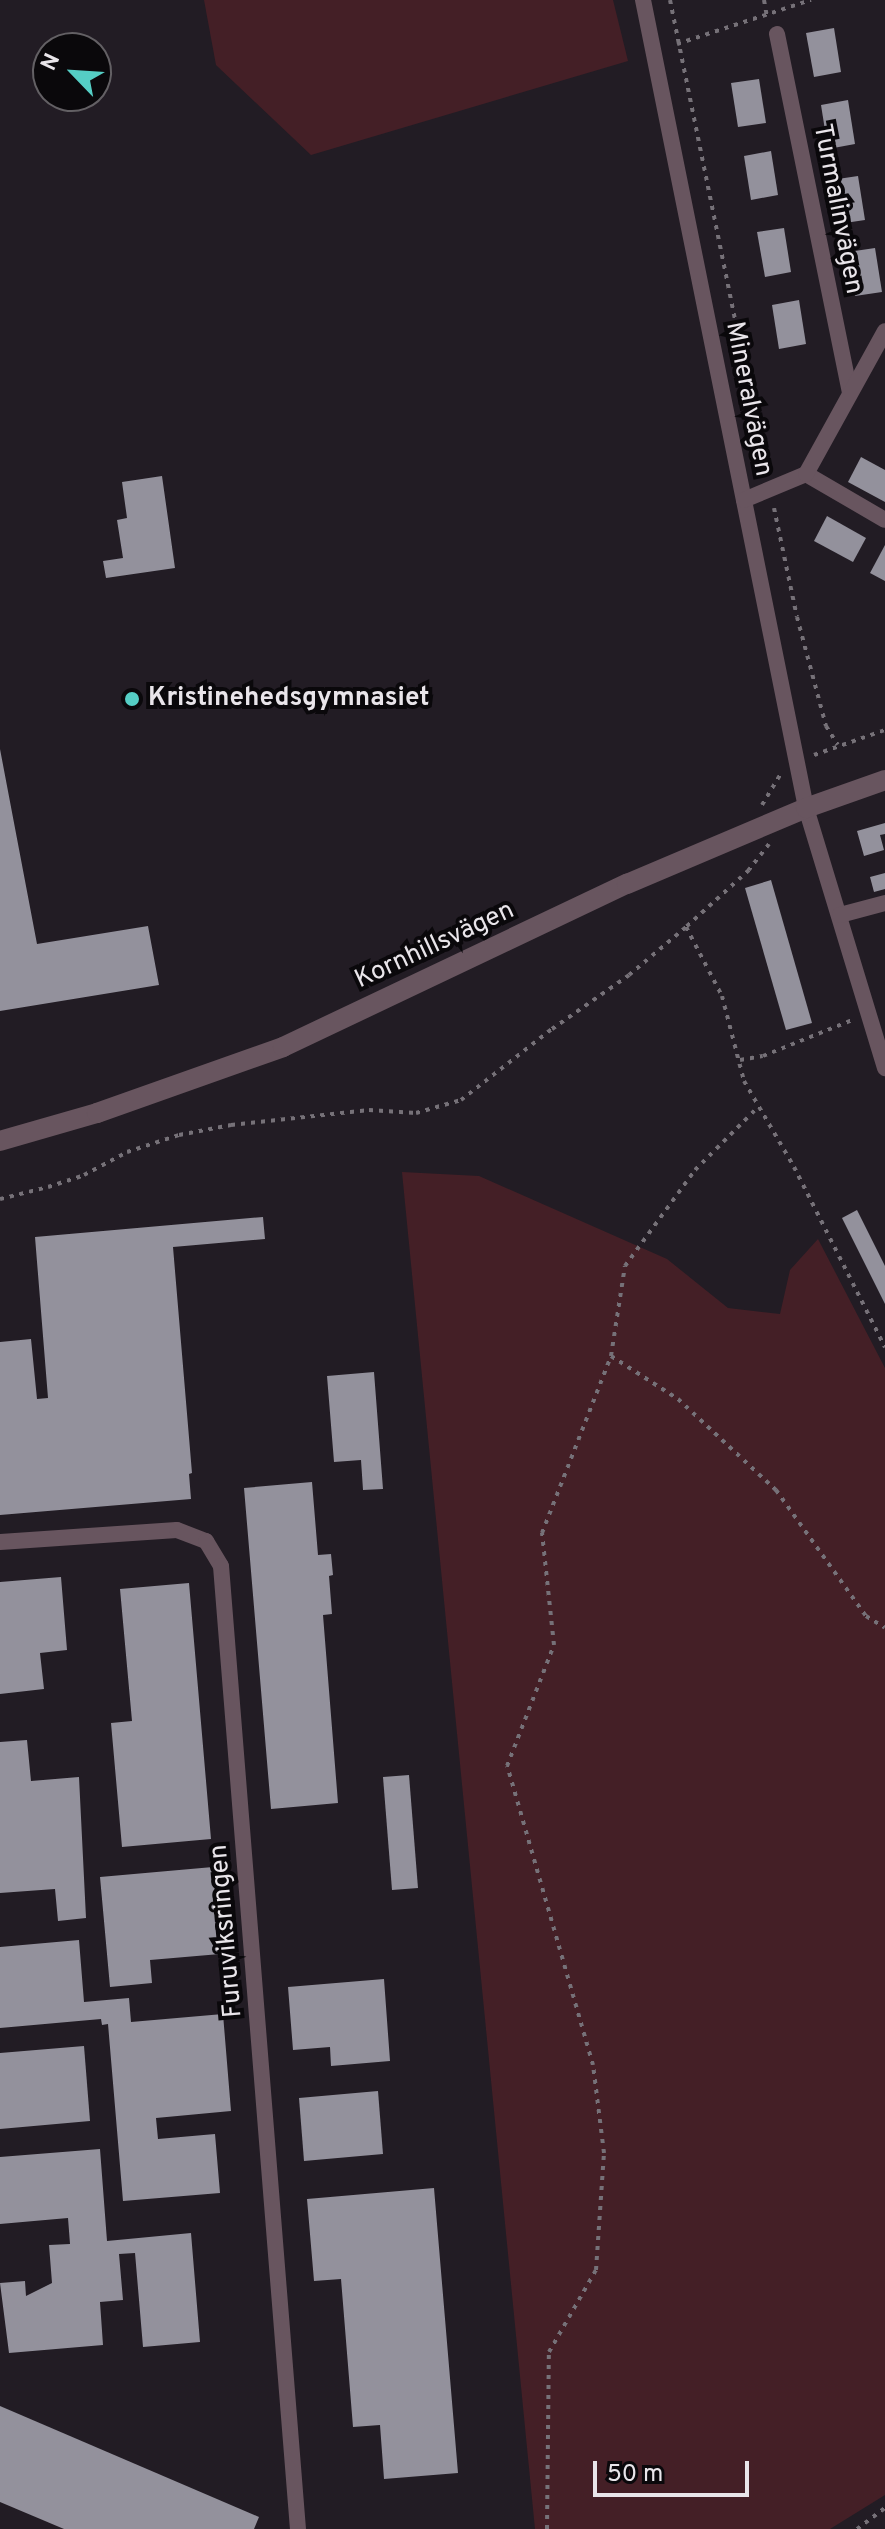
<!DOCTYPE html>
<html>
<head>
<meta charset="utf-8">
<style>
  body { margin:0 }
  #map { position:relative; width:885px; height:2529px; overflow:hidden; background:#221c24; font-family:Overpass,sans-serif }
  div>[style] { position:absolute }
  .green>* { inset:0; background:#441f26 }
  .building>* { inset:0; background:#93919c }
  .path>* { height:4px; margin-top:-2px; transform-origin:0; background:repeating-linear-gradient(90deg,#767178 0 4px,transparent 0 10px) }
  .minor>* { height:16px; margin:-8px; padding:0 8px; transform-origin:8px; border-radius:8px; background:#68555f }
  .tertiary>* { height:20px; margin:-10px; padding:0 10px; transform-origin:10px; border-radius:10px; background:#68555f }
  .dots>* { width:22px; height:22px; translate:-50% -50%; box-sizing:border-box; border:4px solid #0a080b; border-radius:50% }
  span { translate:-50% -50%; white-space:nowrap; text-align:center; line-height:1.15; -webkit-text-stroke:8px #0a080b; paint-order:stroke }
  .street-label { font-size:26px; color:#e9e5ea }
  .poi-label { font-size:26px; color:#e9e5ea; font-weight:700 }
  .left { translate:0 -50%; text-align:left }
  .north { position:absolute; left:32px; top:32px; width:80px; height:80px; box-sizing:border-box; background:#0a080b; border:2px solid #636064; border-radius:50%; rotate:295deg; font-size:22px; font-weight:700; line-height:32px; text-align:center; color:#e9e5ea }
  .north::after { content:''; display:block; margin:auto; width:28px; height:36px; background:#55cec5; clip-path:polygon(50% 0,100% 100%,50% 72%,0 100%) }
  .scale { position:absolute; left:593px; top:2461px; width:156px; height:36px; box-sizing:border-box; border:4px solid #e9e5ea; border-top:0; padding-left:10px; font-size:24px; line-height:28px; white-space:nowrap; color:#e9e5ea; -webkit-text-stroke:6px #0a080b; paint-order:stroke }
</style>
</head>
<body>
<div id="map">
  <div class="green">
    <i style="clip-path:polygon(204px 0,613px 0,628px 61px,311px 155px,216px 65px)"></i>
    <i style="clip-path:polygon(402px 1172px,479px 1176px,667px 1259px,728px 1308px,780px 1314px,790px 1270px,818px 1239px,885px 1368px,885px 2495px,830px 2529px,535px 2529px)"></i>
  </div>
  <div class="building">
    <i style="clip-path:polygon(834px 28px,841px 72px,814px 77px,806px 33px)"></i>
    <i style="clip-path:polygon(759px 79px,766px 123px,738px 127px,731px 83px)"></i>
    <i style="clip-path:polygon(848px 100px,855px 144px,828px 149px,821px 105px)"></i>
    <i style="clip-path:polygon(771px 151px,778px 195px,751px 200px,744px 156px)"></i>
    <i style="clip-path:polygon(858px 176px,865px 220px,838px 224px,831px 180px)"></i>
    <i style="clip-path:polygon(784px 228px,791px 272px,765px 277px,757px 232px)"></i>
    <i style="clip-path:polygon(875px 248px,882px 292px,855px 296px,848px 252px)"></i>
    <i style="clip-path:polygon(799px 300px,806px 344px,779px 349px,772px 305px)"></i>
    <i style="clip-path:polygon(861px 457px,885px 470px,885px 502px,848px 482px)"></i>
    <i style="clip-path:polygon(162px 476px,175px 568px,106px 578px,103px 561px,123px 558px,117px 520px,127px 518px,122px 482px)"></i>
    <i style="clip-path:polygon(827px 516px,866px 538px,853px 562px,814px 541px)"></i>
    <i style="clip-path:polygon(885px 545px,885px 581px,870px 573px)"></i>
    <i style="clip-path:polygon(0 749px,37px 944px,148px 926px,159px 985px,0 1011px)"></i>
    <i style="clip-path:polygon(885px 823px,885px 834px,880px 835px,884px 850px,864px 856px,857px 831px)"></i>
    <i style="clip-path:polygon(885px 873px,885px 889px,874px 892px,870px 877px)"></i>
    <i style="clip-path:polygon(771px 880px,812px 1023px,786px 1030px,745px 888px)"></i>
    <i style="clip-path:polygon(857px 1210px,885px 1266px,885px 1304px,842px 1218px)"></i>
    <i style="clip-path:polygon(263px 1217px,265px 1239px,173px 1247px,192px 1473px,189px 1474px,191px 1499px,0 1515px,0 1342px,31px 1339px,37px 1399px,48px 1398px,35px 1237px)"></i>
    <i style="clip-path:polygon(374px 1372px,383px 1489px,363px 1490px,361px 1460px,334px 1462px,327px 1376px)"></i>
    <i style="clip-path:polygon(312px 1482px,318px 1555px,331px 1554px,333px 1575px,329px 1576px,332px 1614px,323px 1615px,338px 1803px,271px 1809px,244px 1488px)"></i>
    <i style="clip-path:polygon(61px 1577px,67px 1650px,40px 1653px,44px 1689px,0 1694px,0 1582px)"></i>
    <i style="clip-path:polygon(189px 1583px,211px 1839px,122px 1847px,111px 1723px,132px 1721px,120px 1589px)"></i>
    <i style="clip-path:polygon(27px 1740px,31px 1781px,79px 1777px,86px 1918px,58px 1921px,55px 1889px,0 1893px,0 1742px)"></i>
    <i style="clip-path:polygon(409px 1775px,418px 1888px,392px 1890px,383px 1777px)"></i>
    <i style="clip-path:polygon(213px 1867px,220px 1954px,150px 1960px,152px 1983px,110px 1987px,100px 1877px)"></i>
    <i style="clip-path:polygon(79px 1940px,84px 2002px,129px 1998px,131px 2022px,223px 2014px,231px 2111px,156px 2118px,158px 2139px,215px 2134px,220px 2193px,123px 2201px,108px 2024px,102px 2025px,101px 2019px,0 2028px,0 1947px)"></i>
    <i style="clip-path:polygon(384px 1979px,390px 2061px,331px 2066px,330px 2047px,293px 2050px,288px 1987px)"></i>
    <i style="clip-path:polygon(84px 2046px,90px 2121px,0 2129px,0 2053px)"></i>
    <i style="clip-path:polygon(378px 2091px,383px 2154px,304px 2161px,299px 2098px)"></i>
    <i style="clip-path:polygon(100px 2149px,107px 2241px,191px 2233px,200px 2342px,143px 2347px,135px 2253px,119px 2254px,123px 2300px,100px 2302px,103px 2345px,9px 2353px,0 2283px,25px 2281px,26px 2296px,52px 2283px,49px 2245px,70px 2244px,68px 2218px,0 2224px,0 2157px)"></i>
    <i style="clip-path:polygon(434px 2188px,458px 2473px,384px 2479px,380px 2425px,353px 2427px,341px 2279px,314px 2281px,307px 2199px)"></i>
    <i style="clip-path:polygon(0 2406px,259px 2517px,254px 2529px,64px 2529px,0 2502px)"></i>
  </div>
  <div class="path">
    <i style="left:670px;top:0;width:482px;rotate:78.5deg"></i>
    <i style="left:764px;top:0;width:17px;rotate:80deg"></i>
    <i style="left:677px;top:44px;width:141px;rotate:-18.2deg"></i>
    <i style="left:774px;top:508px;width:111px;rotate:78.1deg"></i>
    <i style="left:797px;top:617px;width:113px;rotate:75.1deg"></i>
    <i style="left:826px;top:726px;width:22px;rotate:58deg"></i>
    <i style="left:814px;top:755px;width:75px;rotate:-19.4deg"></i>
    <i style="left:762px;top:805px;width:35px;rotate:-59deg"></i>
    <i style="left:769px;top:844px;width:33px;rotate:128deg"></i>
    <i style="left:749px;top:870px;width:85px;rotate:137.9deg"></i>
    <i style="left:686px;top:927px;width:78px;rotate:62.4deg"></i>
    <i style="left:722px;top:996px;width:88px;rotate:75.5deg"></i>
    <i style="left:744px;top:1081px;width:99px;rotate:59.8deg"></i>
    <i style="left:794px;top:1167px;width:202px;rotate:63.2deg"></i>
    <i style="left:740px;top:1060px;width:23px;rotate:-10deg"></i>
    <i style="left:763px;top:1056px;width:96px;rotate:-22deg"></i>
    <i style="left:0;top:1199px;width:49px;rotate:-14deg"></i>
    <i style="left:48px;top:1187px;width:38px;rotate:-18deg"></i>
    <i style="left:84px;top:1175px;width:49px;rotate:-28.1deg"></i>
    <i style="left:127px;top:1152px;width:55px;rotate:-18.1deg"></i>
    <i style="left:179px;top:1135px;width:53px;rotate:-10.9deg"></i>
    <i style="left:231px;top:1125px;width:139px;rotate:-6.2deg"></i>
    <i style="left:369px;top:1110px;width:47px;rotate:3.7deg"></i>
    <i style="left:416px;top:1113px;width:47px;rotate:-16.1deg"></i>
    <i style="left:461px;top:1100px;width:115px;rotate:-38deg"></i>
    <i style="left:552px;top:1029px;width:94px;rotate:-35deg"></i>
    <i style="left:629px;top:975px;width:75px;rotate:-40.1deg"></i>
    <i style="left:611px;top:1356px;width:80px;rotate:32.7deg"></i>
    <i style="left:678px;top:1399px;width:134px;rotate:42.9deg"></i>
    <i style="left:776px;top:1490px;width:155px;rotate:54.5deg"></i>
    <i style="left:866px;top:1616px;width:22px;rotate:32deg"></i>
    <i style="left:547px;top:2529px;width:177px;rotate:-89.4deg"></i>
    <i style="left:549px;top:2352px;width:95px;rotate:-60.2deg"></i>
    <i style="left:596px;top:2270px;width:117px;rotate:-86.1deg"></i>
    <i style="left:604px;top:2153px;width:89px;rotate:-97.1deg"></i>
    <i style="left:593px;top:2065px;width:311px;rotate:-106deg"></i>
    <i style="left:507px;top:1766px;width:130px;rotate:-68.8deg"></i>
    <i style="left:554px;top:1645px;width:113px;rotate:-96.1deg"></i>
    <i style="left:542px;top:1533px;width:190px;rotate:-68.7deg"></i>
    <i style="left:611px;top:1356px;width:91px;rotate:-81.2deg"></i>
    <i style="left:625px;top:1266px;width:119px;rotate:-53.9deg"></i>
    <i style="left:695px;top:1170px;width:89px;rotate:-45deg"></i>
    <i style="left:857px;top:2529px;width:35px;rotate:-37deg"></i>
  </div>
  <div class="minor">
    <i style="left:643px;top:0;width:824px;rotate:78.59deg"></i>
    <i style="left:806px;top:808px;width:272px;rotate:73.1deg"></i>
    <i style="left:777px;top:34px;width:366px;rotate:78.5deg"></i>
    <i style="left:806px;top:474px;width:91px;rotate:30.2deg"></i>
    <i style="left:744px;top:500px;width:67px;rotate:-22.8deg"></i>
    <i style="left:806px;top:474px;width:163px;rotate:-61.1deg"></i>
    <i style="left:840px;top:915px;width:47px;rotate:-14.9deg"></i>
    <i style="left:0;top:1542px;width:177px;rotate:-3.9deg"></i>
    <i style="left:177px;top:1530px;width:31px;rotate:21deg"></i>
    <i style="left:206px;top:1541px;width:29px;rotate:59deg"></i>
    <i style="left:221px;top:1566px;width:966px;rotate:85.43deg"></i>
  </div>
  <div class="tertiary">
    <i style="left:0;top:1141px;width:101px;rotate:-16.1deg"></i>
    <i style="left:97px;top:1113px;width:197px;rotate:-19.5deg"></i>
    <i style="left:283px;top:1047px;width:381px;rotate:-25.4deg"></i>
    <i style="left:627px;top:884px;width:194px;rotate:-23deg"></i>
    <i style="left:806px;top:808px;width:84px;rotate:-19.5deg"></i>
  </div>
  <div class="dots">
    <i style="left:132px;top:699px;background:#55cec5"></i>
  </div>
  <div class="street-label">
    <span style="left:837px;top:209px;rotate:79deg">Turmalinvägen</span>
    <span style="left:748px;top:399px;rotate:79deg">Mineralvägen</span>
    <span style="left:435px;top:946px;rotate:-25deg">Kornhillsvägen</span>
    <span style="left:227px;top:1931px;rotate:-95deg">Furuviksringen</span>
  </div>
  <div class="poi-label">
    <span class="left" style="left:148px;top:699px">Kristinehedsgymnasiet</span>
  </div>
  <div class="north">N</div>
  <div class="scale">50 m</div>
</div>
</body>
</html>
